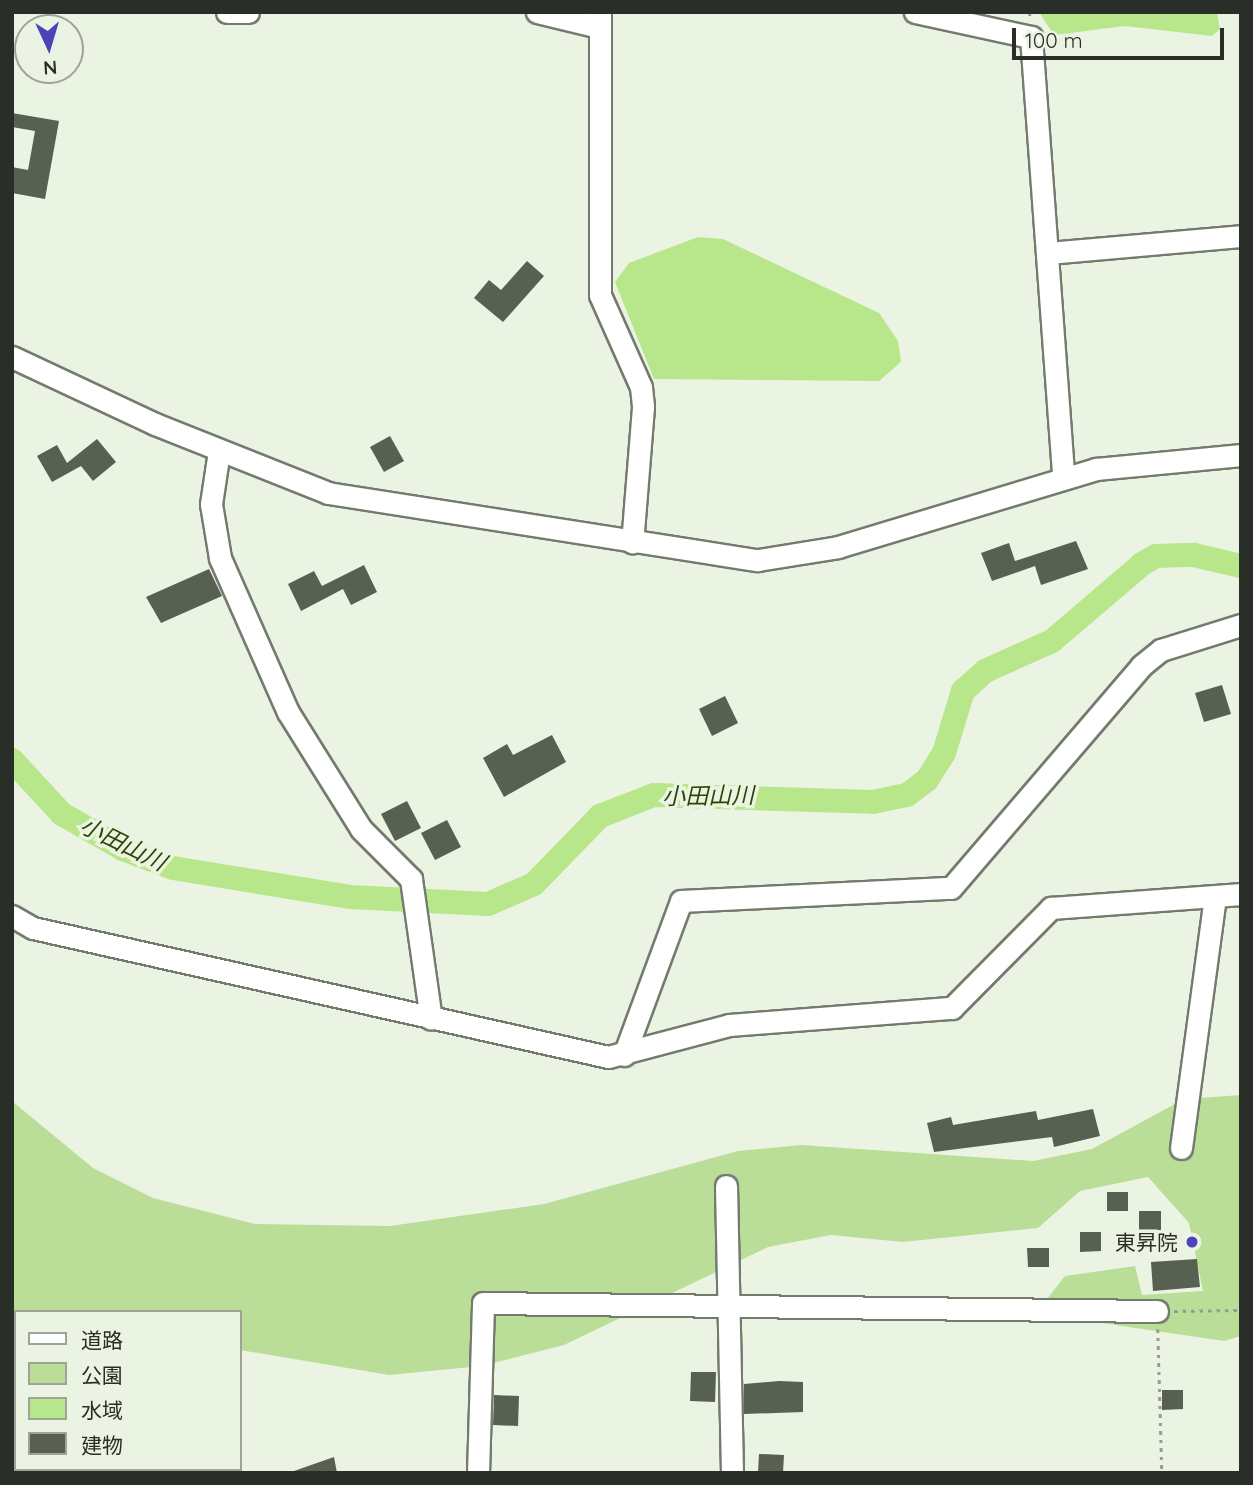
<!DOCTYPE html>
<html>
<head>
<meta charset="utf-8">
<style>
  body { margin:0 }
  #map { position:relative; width:1253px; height:1485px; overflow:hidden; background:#ebf4e3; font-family:Quicksand,"Noto Sans JP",sans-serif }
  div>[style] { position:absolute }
  .green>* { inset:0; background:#bade97 }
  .water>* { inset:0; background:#b8e68a }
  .river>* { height:24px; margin:-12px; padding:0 12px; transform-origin:12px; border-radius:12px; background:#b8e68a }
  .building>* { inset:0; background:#586052 }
  .path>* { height:2.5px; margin-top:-1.25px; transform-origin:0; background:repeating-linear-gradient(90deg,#959c90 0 3.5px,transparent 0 8.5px) }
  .roads { filter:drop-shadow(2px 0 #737b6d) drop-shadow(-2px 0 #737b6d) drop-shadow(0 2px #737b6d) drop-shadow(0 -2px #737b6d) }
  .minor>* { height:21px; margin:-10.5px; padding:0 10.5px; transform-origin:10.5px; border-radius:10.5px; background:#fff }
  .dots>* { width:19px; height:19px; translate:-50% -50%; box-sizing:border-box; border:4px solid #ebf4e3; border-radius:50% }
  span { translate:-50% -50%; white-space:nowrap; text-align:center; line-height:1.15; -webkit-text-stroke:7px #ebf4e3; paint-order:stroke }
  .poi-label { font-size:21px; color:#2a2e28 }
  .right { translate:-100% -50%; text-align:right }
  .water-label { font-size:23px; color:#2b4603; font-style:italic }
  .frame { position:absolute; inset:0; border:14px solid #2a2e28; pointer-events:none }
  .legend { position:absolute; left:14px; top:1310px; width:228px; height:161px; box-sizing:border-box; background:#ebf4e3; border:2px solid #9ea598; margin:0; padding:9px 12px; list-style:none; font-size:21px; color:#2a2e28 }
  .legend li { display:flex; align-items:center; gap:14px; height:35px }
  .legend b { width:35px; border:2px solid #9ea598 }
  .north { position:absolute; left:14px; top:14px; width:70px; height:70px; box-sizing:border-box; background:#ebf4e3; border:2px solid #9ea598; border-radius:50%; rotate:176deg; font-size:19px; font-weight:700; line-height:28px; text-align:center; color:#2a2e28 }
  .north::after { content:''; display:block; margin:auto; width:24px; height:32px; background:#4c43b9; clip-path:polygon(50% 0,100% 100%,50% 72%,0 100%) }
  .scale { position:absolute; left:1012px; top:28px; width:212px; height:32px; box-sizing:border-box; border:4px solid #2a2e28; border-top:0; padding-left:9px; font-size:21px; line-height:24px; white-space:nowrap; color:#2a2e28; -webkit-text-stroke:5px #ebf4e3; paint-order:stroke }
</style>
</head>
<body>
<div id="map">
  <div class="green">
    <i style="clip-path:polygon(1241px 1095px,1241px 1336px,1224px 1341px,1088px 1321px,1047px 1299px,1065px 1276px,1135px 1266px,1142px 1295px,1203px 1291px,1189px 1223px,1148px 1177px,1080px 1191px,1038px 1228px,903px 1242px,831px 1235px,768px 1247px,564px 1345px,481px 1366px,389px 1375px,240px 1350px,240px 1312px,12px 1310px,12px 1101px,93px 1168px,153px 1198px,255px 1224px,390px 1226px,544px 1204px,738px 1151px,801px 1145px,1033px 1161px,1092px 1149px,1184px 1099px)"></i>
  </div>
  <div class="water">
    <i style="clip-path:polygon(1039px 12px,1217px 12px,1220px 29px,1212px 36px,1125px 26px,1054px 35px)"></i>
    <i style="clip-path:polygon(698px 237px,723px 239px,879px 313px,898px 341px,901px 362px,879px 381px,654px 379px,615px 282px,629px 263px)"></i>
  </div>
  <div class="river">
    <i style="left:12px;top:760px;width:74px;rotate:47.2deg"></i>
    <i style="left:62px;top:814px;width:70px;rotate:29.8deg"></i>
    <i style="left:123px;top:849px;width:53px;rotate:20.8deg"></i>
    <i style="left:173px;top:868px;width:179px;rotate:9.3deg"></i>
    <i style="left:350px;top:897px;width:138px;rotate:2.9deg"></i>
    <i style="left:488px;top:904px;width:50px;rotate:-23.5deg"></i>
    <i style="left:534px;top:884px;width:95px;rotate:-45.9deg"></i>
    <i style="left:600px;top:816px;width:58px;rotate:-21.3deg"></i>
    <i style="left:654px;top:795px;width:219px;rotate:1.8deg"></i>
    <i style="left:873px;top:802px;width:35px;rotate:-12deg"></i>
    <i style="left:907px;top:795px;width:25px;rotate:-37deg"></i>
    <i style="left:927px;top:780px;width:32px;rotate:-58deg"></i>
    <i style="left:944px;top:753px;width:65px;rotate:-73deg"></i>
    <i style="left:963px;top:691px;width:30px;rotate:-42deg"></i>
    <i style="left:985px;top:671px;width:73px;rotate:-24.1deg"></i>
    <i style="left:1052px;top:641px;width:118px;rotate:-40.5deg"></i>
    <i style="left:1142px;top:564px;width:16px;rotate:-30deg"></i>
    <i style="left:1156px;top:556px;width:38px;rotate:-2deg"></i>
    <i style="left:1194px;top:555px;width:48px;rotate:13.2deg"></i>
  </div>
  <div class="building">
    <i style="clip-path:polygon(12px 113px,59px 121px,45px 199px,12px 193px,12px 167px,28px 170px,35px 131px,12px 127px)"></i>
    <i style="clip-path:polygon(527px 261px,544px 276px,503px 322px,474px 298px,489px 280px,501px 290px)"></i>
    <i style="clip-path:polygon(390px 436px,404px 461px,384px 472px,370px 447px)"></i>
    <i style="clip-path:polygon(97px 439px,116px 462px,93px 481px,81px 466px,52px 482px,37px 456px,57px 445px,67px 463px)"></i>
    <i style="clip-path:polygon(1076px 541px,1088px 569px,1041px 585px,1035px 566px,992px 581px,981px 553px,1009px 543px,1015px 561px)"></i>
    <i style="clip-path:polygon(364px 565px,377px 592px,351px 605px,343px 589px,301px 611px,288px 584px,314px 571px,322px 586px)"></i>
    <i style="clip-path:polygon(209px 569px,222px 596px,161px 623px,146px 597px)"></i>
    <i style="clip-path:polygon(1222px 685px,1231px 714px,1204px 722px,1195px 693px)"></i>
    <i style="clip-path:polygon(725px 696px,738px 723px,712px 736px,699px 709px)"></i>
    <i style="clip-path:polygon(552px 735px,566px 762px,504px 797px,483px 758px,507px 744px,513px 755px)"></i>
    <i style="clip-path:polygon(407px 801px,421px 828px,395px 841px,381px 814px)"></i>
    <i style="clip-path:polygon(447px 820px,461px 847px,435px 860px,421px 833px)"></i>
    <i style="clip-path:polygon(1093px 1109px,1100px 1136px,1054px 1147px,1052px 1137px,934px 1152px,927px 1123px,951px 1117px,953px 1125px,1036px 1111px,1038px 1120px)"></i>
    <i style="clip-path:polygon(1107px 1192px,1128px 1192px,1128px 1211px,1107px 1211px)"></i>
    <i style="clip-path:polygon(1139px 1211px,1161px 1211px,1161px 1230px,1139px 1230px)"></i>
    <i style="clip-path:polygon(1080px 1232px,1101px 1232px,1101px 1251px,1080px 1252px)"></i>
    <i style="clip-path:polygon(1027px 1248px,1049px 1248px,1049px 1267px,1028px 1267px)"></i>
    <i style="clip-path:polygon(1197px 1259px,1200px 1287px,1153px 1291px,1151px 1262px)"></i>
    <i style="clip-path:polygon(691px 1372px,716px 1372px,715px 1402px,690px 1401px)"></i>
    <i style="clip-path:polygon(779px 1381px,803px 1382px,803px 1412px,744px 1414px,744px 1384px)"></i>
    <i style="clip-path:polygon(1162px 1390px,1183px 1390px,1183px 1409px,1162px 1410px)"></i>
    <i style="clip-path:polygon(494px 1395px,519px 1396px,518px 1426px,493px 1425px)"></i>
    <i style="clip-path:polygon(759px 1454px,784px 1455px,783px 1473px,758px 1473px)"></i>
    <i style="clip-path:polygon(334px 1457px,337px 1473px,294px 1473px,294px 1471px)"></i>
  </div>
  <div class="path">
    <i style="left:1030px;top:12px;width:8px;rotate:90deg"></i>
    <i style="left:1174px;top:1311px;width:67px;rotate:-0.9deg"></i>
    <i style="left:1158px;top:1329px;width:144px;rotate:88.4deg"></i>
  </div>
  <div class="roads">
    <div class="minor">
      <i style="left:227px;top:12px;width:21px"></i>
      <i style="left:537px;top:12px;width:64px;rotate:13.6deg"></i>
      <i style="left:600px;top:12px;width:283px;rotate:90deg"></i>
      <i style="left:600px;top:295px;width:101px;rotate:66deg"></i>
      <i style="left:641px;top:387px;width:20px;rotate:84deg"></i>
      <i style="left:643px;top:407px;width:136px;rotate:94.6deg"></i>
      <i style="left:915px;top:12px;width:119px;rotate:12.2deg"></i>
      <i style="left:1031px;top:37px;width:441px;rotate:85.8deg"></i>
      <i style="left:1047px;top:253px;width:195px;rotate:-5deg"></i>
      <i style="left:12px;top:357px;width:158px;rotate:25.1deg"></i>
      <i style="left:155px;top:424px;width:186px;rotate:21.7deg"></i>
      <i style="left:328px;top:493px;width:435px;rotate:8.9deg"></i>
      <i style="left:758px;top:560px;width:81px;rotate:-9.2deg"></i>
      <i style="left:838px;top:547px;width:270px;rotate:-16.8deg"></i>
      <i style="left:1096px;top:469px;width:146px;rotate:-5.5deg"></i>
      <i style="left:219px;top:451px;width:54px;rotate:98.6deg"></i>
      <i style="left:211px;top:504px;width:55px;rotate:80.5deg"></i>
      <i style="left:220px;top:558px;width:168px;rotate:66.2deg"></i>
      <i style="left:288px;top:712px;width:138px;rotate:58deg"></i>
      <i style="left:361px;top:829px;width:71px;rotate:45deg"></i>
      <i style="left:411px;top:879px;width:141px;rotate:81.9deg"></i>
      <i style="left:12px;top:916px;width:24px;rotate:30deg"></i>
      <i style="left:33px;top:928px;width:589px;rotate:12.64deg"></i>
      <i style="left:608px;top:1057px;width:125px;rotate:-14.8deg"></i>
      <i style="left:729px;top:1025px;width:224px;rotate:-4.4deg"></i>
      <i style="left:952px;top:1008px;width:141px;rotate:-45.3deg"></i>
      <i style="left:1051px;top:908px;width:191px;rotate:-4.2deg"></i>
      <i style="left:624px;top:1055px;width:164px;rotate:-69.7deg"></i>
      <i style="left:681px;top:901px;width:270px;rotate:-2.8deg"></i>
      <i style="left:951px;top:888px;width:292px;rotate:-49.4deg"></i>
      <i style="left:1141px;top:666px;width:26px;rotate:-39deg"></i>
      <i style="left:1161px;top:650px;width:84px;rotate:-17.4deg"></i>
      <i style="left:1181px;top:1148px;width:254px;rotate:-82.3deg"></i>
      <i style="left:726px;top:1186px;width:287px;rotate:88.8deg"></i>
      <i style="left:478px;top:1473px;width:170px;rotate:-88.3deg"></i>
      <i style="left:483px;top:1303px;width:674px;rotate:0.68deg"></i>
    </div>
  </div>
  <div class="dots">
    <i style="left:1192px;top:1242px;background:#4c43b9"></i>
  </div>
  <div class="poi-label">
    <span class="right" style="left:1178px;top:1242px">東昇院</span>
  </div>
  <div class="water-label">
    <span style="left:708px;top:796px;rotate:-1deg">小田山川</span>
    <span style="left:123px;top:844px;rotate:26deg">小田山川</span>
  </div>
  <div class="frame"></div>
  <ul class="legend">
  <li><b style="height:9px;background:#fff"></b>道路</li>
  <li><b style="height:19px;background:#bade97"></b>公園</li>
  <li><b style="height:19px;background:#b8e68a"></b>水域</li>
  <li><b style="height:19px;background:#586052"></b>建物</li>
  </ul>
  <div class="north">N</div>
  <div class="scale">100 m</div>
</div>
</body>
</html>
